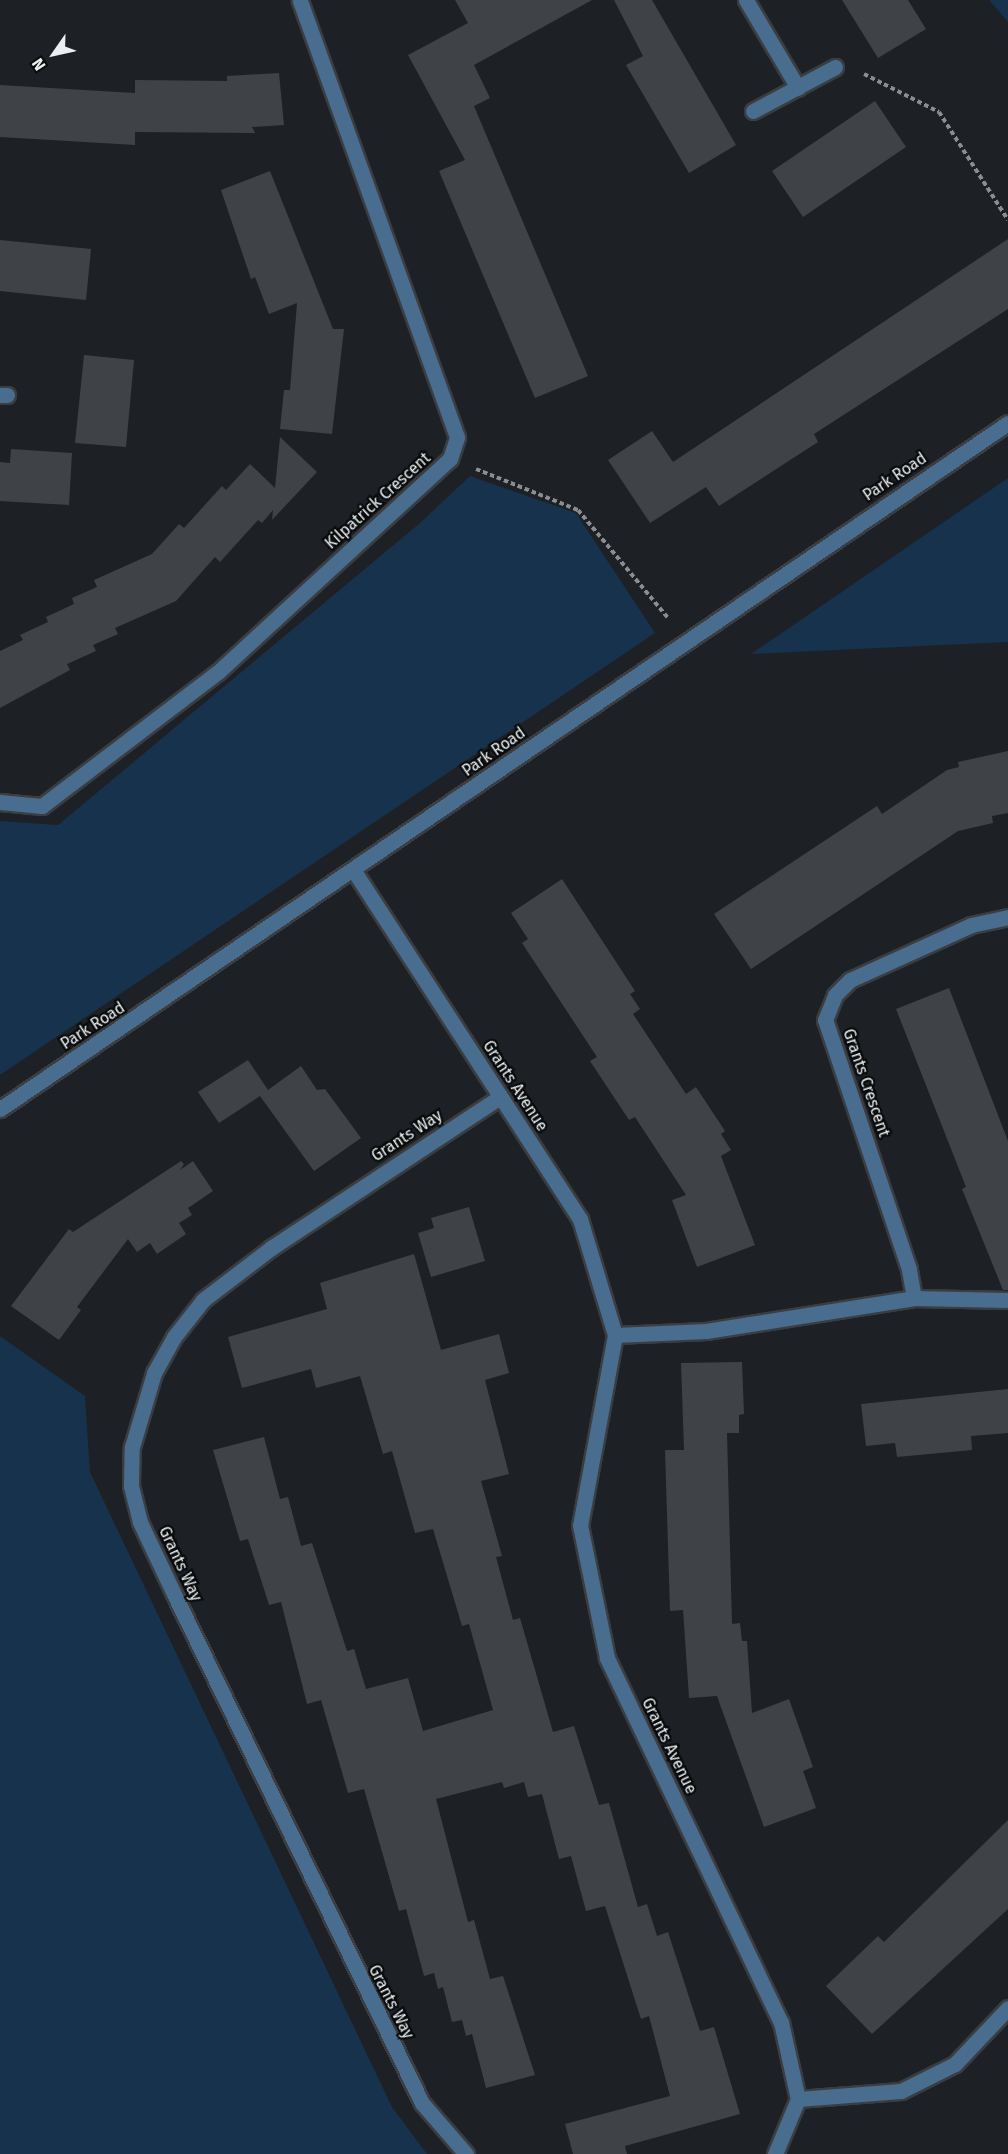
<!DOCTYPE html>
<html>
<head>
<meta charset="utf-8">
<style>
  body { margin:0 }
  #map { position:relative; width:1008px; height:2154px; overflow:hidden; background:#1d2024; font-family:"Fira Sans",sans-serif }
  div>[style] { position:absolute }
  .green>* { inset:0; background:#16324c }
  .building>* { inset:0; background:#3f4347 }
  .path>* { height:4px; margin-top:-2px; transform-origin:0; background:repeating-linear-gradient(90deg,#8b8e91 0 4.5px,transparent 0 7.5px) }
  .roads { filter:drop-shadow(2px 0 #3a3d41) drop-shadow(-2px 0 #3a3d41) drop-shadow(0 2px #3a3d41) drop-shadow(0 -2px #3a3d41) }
  .minor>* { height:15px; margin:-7.5px; padding:0 7.5px; transform-origin:7.5px; border-radius:7.5px; background:#496d8f }
  span { translate:-50% -50%; white-space:nowrap; text-align:center; line-height:1.15; -webkit-text-stroke:4.5px #080a0b; paint-order:stroke }
  .street-label { font-size:16px; color:#eceff1 }
  .north { position:absolute; left:24px; top:24px; width:60px; height:60px; -webkit-text-stroke:4px #080a0b; paint-order:stroke; rotate:236deg; font-size:16px; font-weight:700; line-height:24px; text-align:center; color:#eceff1 }
  .north::after { content:''; display:block; margin:auto; width:21px; height:27px; background:#eceff1; clip-path:polygon(50% 0,100% 100%,50% 72%,0 100%) }
</style>
</head>
<body>
<div id="map">
  <div class="green">
    <i style="clip-path:polygon(989px 0,1008px 0,1008px 22px)"></i>
    <i style="clip-path:polygon(470px 476px,576px 513px,655px 633px,0 1075px,0 821px,58px 825px,420px 523px)"></i>
    <i style="clip-path:polygon(1008px 478px,1008px 642px,751px 654px)"></i>
    <i style="clip-path:polygon(0 1336px,85px 1396px,90px 1472px,392px 2107px,427px 2154px,0 2154px)"></i>
  </div>
  <div class="building">
    <i style="clip-path:polygon(455px 0,592px 0,474px 65px,490px 98px,474px 106px,588px 376px,535px 398px,439px 171px,465px 160px,408px 55px,468px 23px)"></i>
    <i style="clip-path:polygon(614px 0,652px 0,736px 145px,689px 173px,626px 65px,643px 56px)"></i>
    <i style="clip-path:polygon(842px 0,908px 0,926px 29px,878px 58px)"></i>
    <i style="clip-path:polygon(279px 73px,284px 125px,252px 127px,255px 133px,135px 132px,135px 145px,0 137px,0 85px,135px 93px,135px 80px,227px 81px,227px 76px)"></i>
    <i style="clip-path:polygon(875px 101px,906px 147px,803px 217px,772px 171px)"></i>
    <i style="clip-path:polygon(270px 171px,333px 329px,344px 329px,332px 434px,280px 429px,284px 390px,290px 390px,297px 303px,269px 314px,255px 277px,251px 279px,221px 190px)"></i>
    <i style="clip-path:polygon(1008px 239px,1008px 309px,814px 434px,818px 442px,719px 506px,706px 487px,650px 523px,608px 460px,652px 431px,673px 462px)"></i>
    <i style="clip-path:polygon(0 240px,91px 249px,86px 300px,0 291px)"></i>
    <i style="clip-path:polygon(84px 355px,134px 360px,126px 447px,75px 443px)"></i>
    <i style="clip-path:polygon(280px 437px,317px 472px,272px 520px,273px 510px,262px 523px,258px 520px,220px 562px,215px 557px,176px 601px,115px 628px,118px 634px,93px 645px,96px 651px,67px 664px,70px 670px,0 708px,0 651px,23px 640px,20px 635px,48px 622px,46px 617px,74px 604px,72px 598px,97px 587px,94px 580px,152px 554px,179px 524px,184px 528px,222px 486px,226px 490px,250px 464px,275px 488px)"></i>
    <i style="clip-path:polygon(11px 449px,72px 453px,69px 505px,0 501px,0 462px,10px 463px)"></i>
    <i style="clip-path:polygon(1008px 751px,1008px 813px,992px 816px,993px 823px,958px 831px,751px 969px,714px 914px,877px 806px,882px 814px,947px 770px,959px 767px,958px 762px)"></i>
    <i style="clip-path:polygon(562px 879px,635px 991px,630px 994px,640px 1009px,633px 1014px,686px 1094px,696px 1087px,725px 1131px,721px 1134px,731px 1150px,721px 1156px,755px 1245px,697px 1267px,672px 1200px,686px 1195px,635px 1117px,629px 1120px,590px 1061px,597px 1057px,522px 943px,528px 939px,511px 913px)"></i>
    <i style="clip-path:polygon(949px 988px,1008px 1141px,1008px 1290px,1003px 1290px,962px 1189px,966px 1187px,896px 1009px)"></i>
    <i style="clip-path:polygon(248px 1060px,268px 1090px,301px 1066px,317px 1090px,325px 1089px,361px 1138px,314px 1171px,260px 1096px,219px 1123px,198px 1092px)"></i>
    <i style="clip-path:polygon(181px 1161px,184px 1164px,180px 1170px,193px 1161px,213px 1191px,188px 1208px,192px 1215px,179px 1223px,186px 1234px,157px 1254px,150px 1243px,137px 1252px,128px 1239px,77px 1307px,81px 1310px,59px 1340px,11px 1306px,69px 1229px,73px 1232px)"></i>
    <i style="clip-path:polygon(469px 1207px,485px 1261px,431px 1277px,418px 1233px,434px 1228px,431px 1218px)"></i>
    <i style="clip-path:polygon(414px 1254px,441px 1350px,499px 1334px,509px 1373px,485px 1380px,509px 1474px,481px 1481px,502px 1556px,496px 1557px,513px 1620px,520px 1618px,553px 1732px,574px 1726px,599px 1805px,609px 1803px,638px 1907px,647px 1904px,657px 1936px,668px 1932px,700px 2031px,714px 2027px,740px 2114px,625px 2146px,627px 2154px,573px 2154px,565px 2124px,670px 2096px,649px 2016px,641px 2019px,605px 1906px,586px 1911px,571px 1856px,559px 1859px,542px 1794px,528px 1797px,524px 1782px,504px 1788px,502px 1782px,436px 1799px,468px 1922px,474px 1920px,490px 1979px,503px 1976px,535px 2075px,486px 2088px,472px 2034px,466px 2036px,462px 2020px,452px 2022px,443px 1987px,438px 1989px,434px 1973px,424px 1976px,406px 1909px,399px 1911px,364px 1789px,348px 1793px,321px 1700px,307px 1704px,281px 1602px,269px 1605px,248px 1539px,240px 1541px,213px 1450px,264px 1437px,280px 1499px,288px 1497px,301px 1546px,312px 1543px,347px 1651px,354px 1649px,366px 1689px,408px 1678px,423px 1731px,493px 1710px,469px 1624px,462px 1626px,433px 1529px,415px 1533px,392px 1451px,383px 1454px,360px 1376px,316px 1388px,311px 1369px,242px 1388px,228px 1337px,327px 1309px,320px 1283px)"></i>
    <i style="clip-path:polygon(742px 1362px,744px 1414px,739px 1415px,739px 1433px,727px 1433px,732px 1624px,740px 1623px,742px 1641px,747px 1641px,752px 1713px,789px 1699px,813px 1767px,803px 1771px,816px 1808px,764px 1827px,717px 1696px,689px 1698px,683px 1610px,670px 1611px,665px 1450px,684px 1450px,681px 1363px)"></i>
    <i style="clip-path:polygon(1008px 1389px,1008px 1433px,971px 1436px,972px 1450px,897px 1457px,895px 1443px,866px 1446px,861px 1404px)"></i>
    <i style="clip-path:polygon(1008px 1820px,1008px 1909px,872px 2034px,826px 1986px,878px 1936px,884px 1942px)"></i>
  </div>
  <div class="path">
    <i style="left:864px;top:74px;width:84px;rotate:26.9deg"></i>
    <i style="left:939px;top:112px;width:128px;rotate:57.4deg"></i>
    <i style="left:476px;top:469px;width:110px;rotate:21.9deg"></i>
    <i style="left:578px;top:510px;width:141px;rotate:50.2deg"></i>
  </div>
  <div class="roads">
    <div class="minor">
      <i style="left:746px;top:0;width:102px;rotate:59.4deg"></i>
      <i style="left:753px;top:111px;width:93px;rotate:-28.2deg"></i>
      <i style="left:0;top:395px;width:7px"></i>
      <i style="left:0;top:802px;width:42px;rotate:5.4deg"></i>
      <i style="left:42px;top:806px;width:221px;rotate:-37.3deg"></i>
      <i style="left:218px;top:672px;width:315px;rotate:-42.6deg"></i>
      <i style="left:450px;top:459px;width:23px;rotate:-72deg"></i>
      <i style="left:457px;top:437px;width:464px;rotate:-109.8deg"></i>
      <i style="left:354px;top:871px;width:415px;rotate:57deg"></i>
      <i style="left:580px;top:1219px;width:121px;rotate:73.2deg"></i>
      <i style="left:615px;top:1335px;width:193px;rotate:100.4deg"></i>
      <i style="left:580px;top:1525px;width:136px;rotate:78.5deg"></i>
      <i style="left:607px;top:1658px;width:403px;rotate:64.5deg"></i>
      <i style="left:781px;top:2022px;width:79px;rotate:77.6deg"></i>
      <i style="left:798px;top:2099px;width:60px;rotate:112.7deg"></i>
      <i style="left:0;top:1109px;width:1219px;rotate:-34.24deg"></i>
      <i style="left:914px;top:1298px;width:29px;rotate:-100deg"></i>
      <i style="left:909px;top:1269px;width:263px;rotate:-108.6deg"></i>
      <i style="left:825px;top:1020px;width:27px;rotate:-68deg"></i>
      <i style="left:835px;top:995px;width:21px;rotate:-45deg"></i>
      <i style="left:850px;top:980px;width:133px;rotate:-24.4deg"></i>
      <i style="left:971px;top:925px;width:38px;rotate:-12deg"></i>
      <i style="left:615px;top:1335px;width:91px;rotate:-2.5deg"></i>
      <i style="left:706px;top:1331px;width:211px;rotate:-9deg"></i>
      <i style="left:914px;top:1298px;width:94px;rotate:1.2deg"></i>
      <i style="left:798px;top:2099px;width:103px;rotate:-4.4deg"></i>
      <i style="left:901px;top:2091px;width:60px;rotate:-26.6deg"></i>
      <i style="left:955px;top:2064px;width:77px;rotate:-46.6deg"></i>
      <i style="left:466px;top:2154px;width:67px;rotate:-130.8deg"></i>
      <i style="left:422px;top:2103px;width:566px;rotate:-115.98deg"></i>
      <i style="left:174px;top:1594px;width:80px;rotate:-115.3deg"></i>
      <i style="left:140px;top:1522px;width:37px;rotate:-104deg"></i>
      <i style="left:131px;top:1486px;width:39px;rotate:-89deg"></i>
      <i style="left:132px;top:1447px;width:77px;rotate:-73.4deg"></i>
      <i style="left:154px;top:1373px;width:41px;rotate:-60.9deg"></i>
      <i style="left:174px;top:1337px;width:47px;rotate:-51.9deg"></i>
      <i style="left:203px;top:1300px;width:86px;rotate:-37.4deg"></i>
      <i style="left:271px;top:1248px;width:274px;rotate:-33.4deg"></i>
    </div>
  </div>
  <div class="street-label">
    <span style="left:895px;top:477px;rotate:-34deg">Park Road</span>
    <span style="left:378px;top:501px;rotate:-42deg">Kilpatrick Crescent</span>
    <span style="left:494px;top:752px;rotate:-35deg">Park Road</span>
    <span style="left:93px;top:1026px;rotate:-33deg">Park Road</span>
    <span style="left:866px;top:1083px;rotate:71deg">Grants Crescent</span>
    <span style="left:515px;top:1086px;rotate:57deg">Grants Avenue</span>
    <span style="left:407px;top:1136px;rotate:-33deg">Grants Way</span>
    <span style="left:180px;top:1564px;rotate:65deg">Grants Way</span>
    <span style="left:669px;top:1746px;rotate:64deg">Grants Avenue</span>
    <span style="left:391px;top:2002px;rotate:63deg">Grants Way</span>
  </div>
  <div class="north">N</div>
</div>
</body>
</html>
